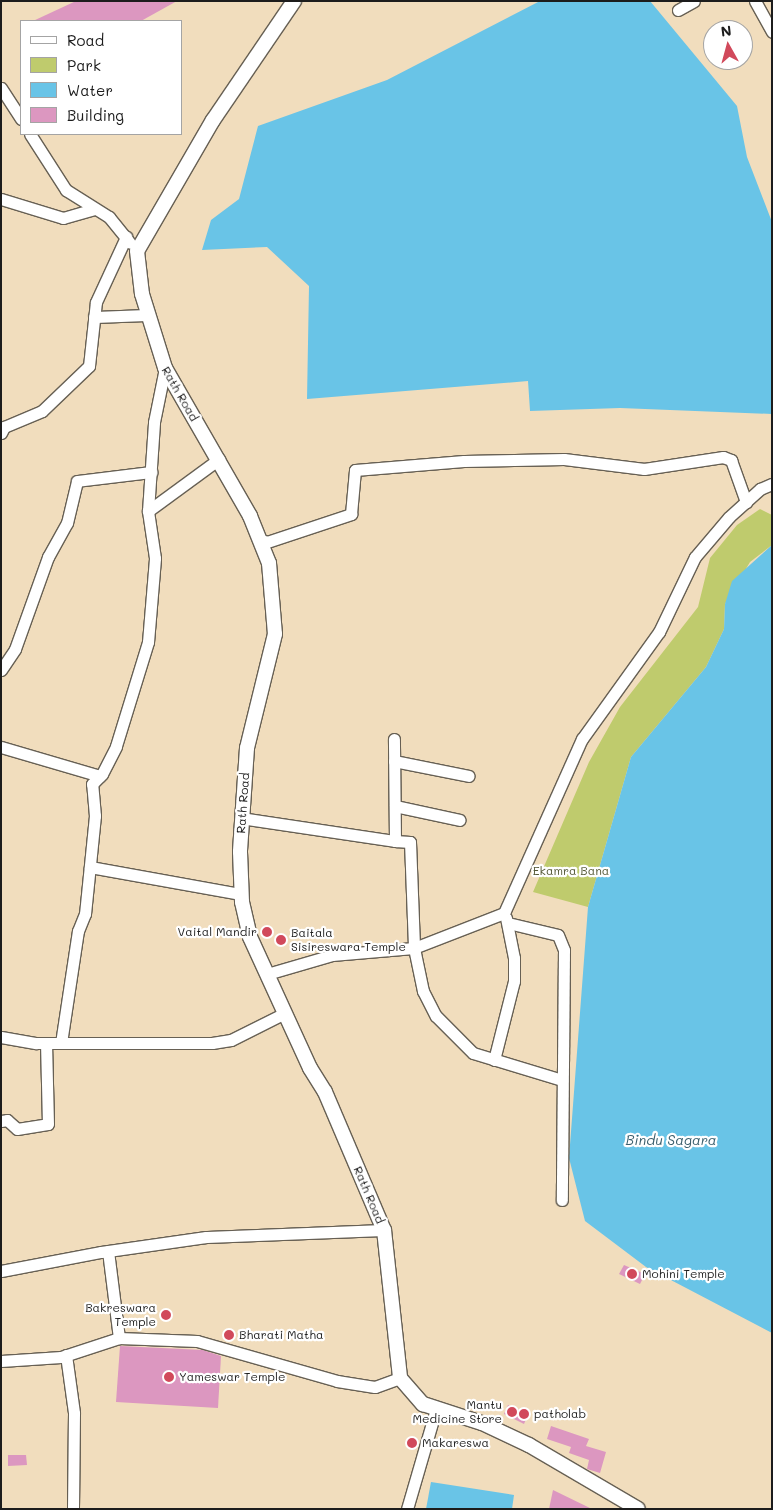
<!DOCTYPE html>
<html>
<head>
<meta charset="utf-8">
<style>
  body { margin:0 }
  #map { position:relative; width:773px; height:1510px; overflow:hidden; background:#f1ddbd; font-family:Mali,sans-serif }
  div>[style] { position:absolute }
  .green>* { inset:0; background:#bfcb6d }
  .water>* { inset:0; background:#69c4e7 }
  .building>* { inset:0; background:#dc97c0 }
  .roads { filter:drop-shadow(1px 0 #676054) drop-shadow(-1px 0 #676054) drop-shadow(0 1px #676054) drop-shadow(0 -1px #676054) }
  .minor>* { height:11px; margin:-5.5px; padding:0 5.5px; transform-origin:5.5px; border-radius:5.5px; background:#fff }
  .tertiary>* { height:14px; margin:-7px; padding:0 7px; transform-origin:7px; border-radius:7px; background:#fff }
  .dots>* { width:14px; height:14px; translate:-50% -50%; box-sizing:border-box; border:2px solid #fff; border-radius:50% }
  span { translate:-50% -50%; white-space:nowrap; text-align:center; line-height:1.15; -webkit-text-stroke:4.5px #fff; paint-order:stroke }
  .street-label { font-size:12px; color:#1c1c1c }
  .park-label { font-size:12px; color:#555938 }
  .poi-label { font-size:12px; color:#1c1c1c }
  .right { translate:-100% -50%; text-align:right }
  .left { translate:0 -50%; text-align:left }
  .water-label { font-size:14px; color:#3b5f6d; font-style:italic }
  .frame { position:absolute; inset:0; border:2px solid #1c1c1c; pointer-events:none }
  .legend { position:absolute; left:20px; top:20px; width:162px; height:115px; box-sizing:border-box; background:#fff; border:1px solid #a4a4a4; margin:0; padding:6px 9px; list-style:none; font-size:15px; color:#1c1c1c }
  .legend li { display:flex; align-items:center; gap:10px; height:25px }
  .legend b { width:25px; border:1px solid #a4a4a4 }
  .north { position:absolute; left:703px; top:20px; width:50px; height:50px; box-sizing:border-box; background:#fff; border:1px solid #a4a4a4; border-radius:50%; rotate:353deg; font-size:14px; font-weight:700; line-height:20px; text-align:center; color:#1c1c1c }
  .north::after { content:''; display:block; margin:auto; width:18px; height:22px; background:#d1495b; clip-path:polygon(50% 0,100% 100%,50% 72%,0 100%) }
</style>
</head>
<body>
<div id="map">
  <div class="green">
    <i style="clip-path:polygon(760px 509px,772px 515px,772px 545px,750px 562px,725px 604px,724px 629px,706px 667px,631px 757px,588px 907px,533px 892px,589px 762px,620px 707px,698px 607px,710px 558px,737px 525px)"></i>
  </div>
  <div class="water">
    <i style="clip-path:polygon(540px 1px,650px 1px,737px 106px,747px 157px,772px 222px,772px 414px,620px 408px,530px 411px,528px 381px,307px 399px,309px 286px,267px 247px,202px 250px,211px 220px,239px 199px,258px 126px,387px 80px)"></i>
    <i style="clip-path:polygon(772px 545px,772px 1333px,646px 1267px,585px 1221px,569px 1158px,588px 907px,631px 757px,706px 667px,724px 629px,725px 604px,732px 581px)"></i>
    <i style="clip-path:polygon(431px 1482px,514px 1495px,512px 1509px,426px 1509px)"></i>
  </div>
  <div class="building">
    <i style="clip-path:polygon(76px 1px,177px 1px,141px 21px,33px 21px)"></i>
    <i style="clip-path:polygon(624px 1265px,645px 1274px,640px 1284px,619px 1274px)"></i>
    <i style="clip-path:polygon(120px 1346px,203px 1350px,221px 1356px,218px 1408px,116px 1402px)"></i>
    <i style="clip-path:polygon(508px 1405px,528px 1414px,524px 1424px,504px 1414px)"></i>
    <i style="clip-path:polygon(551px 1426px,589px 1439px,586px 1446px,606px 1452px,600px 1473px,587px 1469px,589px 1460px,569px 1453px,571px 1447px,547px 1439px)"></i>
    <i style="clip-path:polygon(8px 1455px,26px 1455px,27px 1465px,8px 1466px)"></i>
    <i style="clip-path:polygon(553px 1490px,592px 1509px,549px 1509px)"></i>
  </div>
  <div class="roads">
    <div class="minor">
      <i style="left:755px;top:1px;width:35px;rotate:61deg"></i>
      <i style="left:678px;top:10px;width:18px;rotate:-29deg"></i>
      <i style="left:1px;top:88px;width:37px;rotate:57deg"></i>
      <i style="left:30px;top:134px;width:67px;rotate:57.3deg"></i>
      <i style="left:66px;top:190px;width:51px;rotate:32.1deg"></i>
      <i style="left:109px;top:217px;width:33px;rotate:51deg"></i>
      <i style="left:1px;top:199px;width:65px;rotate:17deg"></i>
      <i style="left:63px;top:218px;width:33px;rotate:-16deg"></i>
      <i style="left:94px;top:317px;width:53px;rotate:-2.2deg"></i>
      <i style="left:1px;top:433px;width:7px;rotate:-63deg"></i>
      <i style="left:4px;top:427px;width:41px;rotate:-22.8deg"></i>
      <i style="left:42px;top:411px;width:65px;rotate:-43.8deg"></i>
      <i style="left:89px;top:366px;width:64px;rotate:-83.8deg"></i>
      <i style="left:96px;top:302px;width:72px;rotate:-65.2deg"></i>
      <i style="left:148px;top:511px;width:89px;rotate:-86.1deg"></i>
      <i style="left:154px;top:422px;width:55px;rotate:-78.5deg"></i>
      <i style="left:261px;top:540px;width:6px;rotate:18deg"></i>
      <i style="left:267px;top:542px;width:89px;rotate:-18.4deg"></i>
      <i style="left:351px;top:514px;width:44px;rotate:-84.8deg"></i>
      <i style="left:355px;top:470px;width:109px;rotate:-4.7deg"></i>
      <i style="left:464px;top:461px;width:100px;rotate:-1.1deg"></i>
      <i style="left:564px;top:459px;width:81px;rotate:7.1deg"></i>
      <i style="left:644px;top:469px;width:80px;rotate:-8.6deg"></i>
      <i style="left:723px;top:457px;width:9px;rotate:21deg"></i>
      <i style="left:731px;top:460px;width:45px;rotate:70.3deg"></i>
      <i style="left:1px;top:670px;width:25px;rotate:-56deg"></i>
      <i style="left:15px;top:649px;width:98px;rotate:-70.3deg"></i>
      <i style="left:48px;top:557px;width:39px;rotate:-61deg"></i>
      <i style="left:67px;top:523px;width:43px;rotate:-76.6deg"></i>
      <i style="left:77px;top:481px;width:75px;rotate:-6.9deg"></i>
      <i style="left:1px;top:747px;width:103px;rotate:16.3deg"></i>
      <i style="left:394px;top:761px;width:76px;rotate:11.3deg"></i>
      <i style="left:395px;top:806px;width:66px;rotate:12.2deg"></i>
      <i style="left:241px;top:818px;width:156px;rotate:8.5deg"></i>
      <i style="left:395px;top:841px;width:102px;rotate:-90.6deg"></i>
      <i style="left:395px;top:841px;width:15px;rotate:4deg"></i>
      <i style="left:410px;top:842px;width:106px;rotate:87.8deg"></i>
      <i style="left:414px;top:948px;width:44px;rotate:78.2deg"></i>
      <i style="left:423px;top:991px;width:28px;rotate:63deg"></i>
      <i style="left:436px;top:1016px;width:52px;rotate:45deg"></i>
      <i style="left:473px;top:1053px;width:93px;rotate:16.9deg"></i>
      <i style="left:90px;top:867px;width:152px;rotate:10.2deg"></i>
      <i style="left:508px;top:923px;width:51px;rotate:13.5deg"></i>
      <i style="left:558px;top:935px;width:16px;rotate:68deg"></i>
      <i style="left:564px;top:950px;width:250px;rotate:90.5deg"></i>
      <i style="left:267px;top:974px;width:68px;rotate:-16.3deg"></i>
      <i style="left:332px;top:955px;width:82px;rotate:-4.9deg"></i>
      <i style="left:414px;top:948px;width:97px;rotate:-21.3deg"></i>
      <i style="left:504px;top:913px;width:191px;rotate:-65.9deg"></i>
      <i style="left:582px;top:739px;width:132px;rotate:-54.3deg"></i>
      <i style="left:659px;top:632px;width:83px;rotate:-64.4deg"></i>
      <i style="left:695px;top:557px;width:52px;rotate:-49.6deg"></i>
      <i style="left:729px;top:517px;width:42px;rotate:-42.1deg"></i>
      <i style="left:760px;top:489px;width:13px;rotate:-23deg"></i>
      <i style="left:1px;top:1037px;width:36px;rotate:10deg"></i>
      <i style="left:36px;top:1043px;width:176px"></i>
      <i style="left:212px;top:1043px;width:19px;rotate:-9deg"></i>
      <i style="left:231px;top:1040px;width:60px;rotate:-26.6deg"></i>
      <i style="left:61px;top:1043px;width:113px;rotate:-81.4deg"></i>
      <i style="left:78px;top:931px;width:18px;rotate:-68deg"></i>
      <i style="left:85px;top:914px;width:99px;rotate:-84.2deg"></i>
      <i style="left:95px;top:816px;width:32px;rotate:-95deg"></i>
      <i style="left:92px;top:784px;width:14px;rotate:-45deg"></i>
      <i style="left:102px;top:774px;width:31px;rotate:-63deg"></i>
      <i style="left:116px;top:746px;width:109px;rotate:-72.9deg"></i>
      <i style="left:148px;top:642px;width:84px;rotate:-85.2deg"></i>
      <i style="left:155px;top:558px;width:48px;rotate:-98.5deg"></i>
      <i style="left:148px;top:511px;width:88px;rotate:-36.2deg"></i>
      <i style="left:494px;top:1060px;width:81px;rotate:-75.8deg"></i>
      <i style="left:514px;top:981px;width:23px;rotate:-90deg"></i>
      <i style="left:514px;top:958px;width:41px;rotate:-101.3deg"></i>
      <i style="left:1px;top:1121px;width:6px;rotate:-9deg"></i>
      <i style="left:7px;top:1120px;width:13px;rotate:42deg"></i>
      <i style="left:17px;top:1129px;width:31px;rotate:-9deg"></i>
      <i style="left:48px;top:1124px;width:81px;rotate:-91.4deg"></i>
      <i style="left:108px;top:1251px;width:88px;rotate:82.8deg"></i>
      <i style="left:1px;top:1271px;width:102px;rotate:-10.8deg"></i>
      <i style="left:101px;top:1252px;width:106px;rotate:-8.1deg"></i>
      <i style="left:206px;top:1237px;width:178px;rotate:-2.3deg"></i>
      <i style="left:66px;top:1355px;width:59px;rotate:82.1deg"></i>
      <i style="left:74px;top:1413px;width:96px;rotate:90.6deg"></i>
      <i style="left:1px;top:1361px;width:60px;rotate:-3.8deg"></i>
      <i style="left:61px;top:1357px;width:61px;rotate:-18.1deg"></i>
      <i style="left:119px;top:1338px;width:78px;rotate:2.2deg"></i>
      <i style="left:197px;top:1341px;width:146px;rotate:15.9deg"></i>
      <i style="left:337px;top:1381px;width:38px;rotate:9deg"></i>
      <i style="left:375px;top:1387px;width:27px;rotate:-20deg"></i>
      <i style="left:407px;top:1509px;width:104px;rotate:-73.8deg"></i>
    </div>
    <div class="tertiary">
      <i style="left:294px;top:1px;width:144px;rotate:124.2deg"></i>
      <i style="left:213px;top:120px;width:151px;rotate:120.1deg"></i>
      <i style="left:137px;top:251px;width:43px;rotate:83.4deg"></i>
      <i style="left:142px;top:294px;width:77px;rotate:72.7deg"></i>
      <i style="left:165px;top:368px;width:171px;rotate:60.1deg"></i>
      <i style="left:250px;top:516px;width:51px;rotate:68deg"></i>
      <i style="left:269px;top:563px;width:71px;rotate:85.2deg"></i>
      <i style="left:275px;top:634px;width:117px;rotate:103.8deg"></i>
      <i style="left:247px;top:748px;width:104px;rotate:93.9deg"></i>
      <i style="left:240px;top:852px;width:50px;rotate:87.7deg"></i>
      <i style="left:242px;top:902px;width:36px;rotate:77deg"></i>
      <i style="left:250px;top:937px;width:144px;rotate:65.4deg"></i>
      <i style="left:310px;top:1068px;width:28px;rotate:58deg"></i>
      <i style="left:325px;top:1092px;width:150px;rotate:66.9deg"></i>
      <i style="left:384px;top:1230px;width:149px;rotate:83.8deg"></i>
      <i style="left:400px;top:1378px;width:35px;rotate:49deg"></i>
      <i style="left:423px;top:1404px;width:62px;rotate:17.9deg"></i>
      <i style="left:482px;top:1423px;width:52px;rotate:25.1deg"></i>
      <i style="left:529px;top:1445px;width:126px;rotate:30.4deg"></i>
    </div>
  </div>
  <div class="dots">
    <i style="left:267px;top:932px;background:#d1495b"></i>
    <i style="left:281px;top:940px;background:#d1495b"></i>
    <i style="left:632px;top:1274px;background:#d1495b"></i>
    <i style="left:166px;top:1315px;background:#d1495b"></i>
    <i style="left:229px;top:1335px;background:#d1495b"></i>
    <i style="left:169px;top:1377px;background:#d1495b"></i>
    <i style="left:512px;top:1412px;background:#d1495b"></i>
    <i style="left:524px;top:1414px;background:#d1495b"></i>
    <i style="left:412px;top:1443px;background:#d1495b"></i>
  </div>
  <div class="street-label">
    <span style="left:180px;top:394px;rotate:60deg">Rath Road</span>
    <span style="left:243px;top:803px;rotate:-86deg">Rath Road</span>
    <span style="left:369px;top:1195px;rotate:67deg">Rath Road</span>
  </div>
  <div class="park-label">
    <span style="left:571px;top:871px">Ekamra Bana</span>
  </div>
  <div class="poi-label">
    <span class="right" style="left:257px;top:932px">Vaital Mandir</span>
    <span class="left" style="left:291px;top:940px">Baitala<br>Sisireswara Temple</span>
    <span class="left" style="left:642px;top:1274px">Mohini Temple</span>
    <span class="right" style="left:156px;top:1315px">Bakreswara<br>Temple</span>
    <span class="left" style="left:239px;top:1335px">Bharati Matha</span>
    <span class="left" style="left:179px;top:1377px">Yameswar Temple</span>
    <span class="right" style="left:502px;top:1412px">Mantu<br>Medicine Store</span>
    <span class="left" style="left:534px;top:1414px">patholab</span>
    <span class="left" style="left:422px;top:1443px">Makareswa</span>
  </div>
  <div class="water-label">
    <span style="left:671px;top:1140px">Bindu Sagara</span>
  </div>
  <div class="frame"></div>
  <ul class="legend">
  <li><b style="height:6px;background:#fff"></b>Road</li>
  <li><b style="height:14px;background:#bfcb6d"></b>Park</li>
  <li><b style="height:14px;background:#69c4e7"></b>Water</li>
  <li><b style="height:14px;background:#dc97c0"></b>Building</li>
  </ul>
  <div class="north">N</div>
</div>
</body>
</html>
